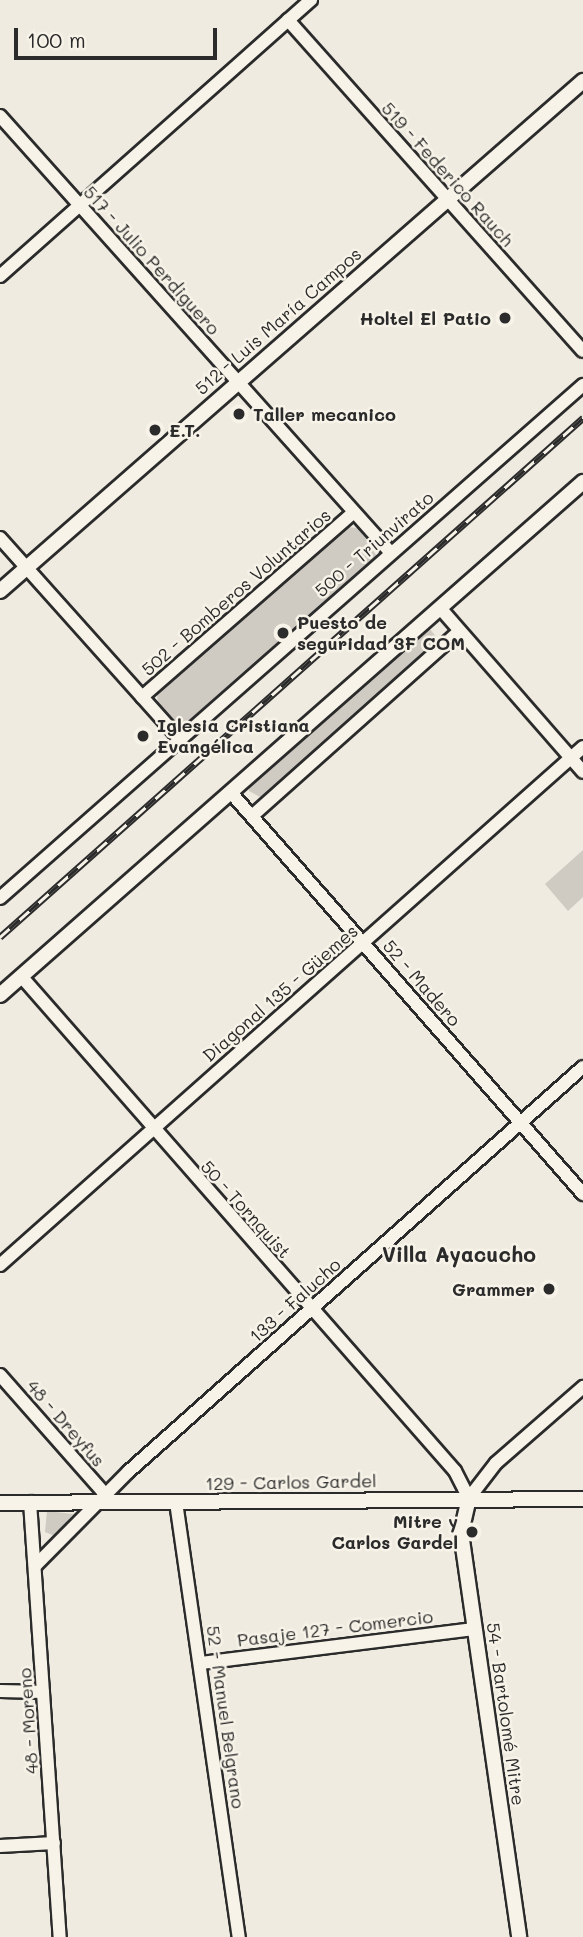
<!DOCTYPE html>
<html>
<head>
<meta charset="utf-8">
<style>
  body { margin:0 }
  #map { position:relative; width:583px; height:1937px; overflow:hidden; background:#efebe0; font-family:Mali,sans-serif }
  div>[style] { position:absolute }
  .green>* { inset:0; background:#cfcbc2 }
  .roads { filter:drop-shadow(2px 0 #2b2b2b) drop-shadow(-2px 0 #2b2b2b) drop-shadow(0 2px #2b2b2b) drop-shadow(0 -2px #2b2b2b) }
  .minor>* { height:12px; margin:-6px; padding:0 6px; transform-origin:6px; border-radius:6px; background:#f7f3e8 }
  .tertiary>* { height:14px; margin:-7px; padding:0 7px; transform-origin:7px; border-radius:7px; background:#f7f3e8 }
  .rail>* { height:7px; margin-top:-3.5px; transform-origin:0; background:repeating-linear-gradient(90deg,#f7f3e8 0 13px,#2b2b2b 0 26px); box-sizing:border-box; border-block:2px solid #2b2b2b }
  .dots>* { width:19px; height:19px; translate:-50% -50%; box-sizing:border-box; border:4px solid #f7f3e8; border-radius:50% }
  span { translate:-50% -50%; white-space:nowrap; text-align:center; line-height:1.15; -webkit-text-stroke:5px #f7f3e8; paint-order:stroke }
  .street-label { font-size:18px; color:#2b2b2b }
  .poi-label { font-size:18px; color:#2b2b2b; font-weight:700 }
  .right { translate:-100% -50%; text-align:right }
  .left { translate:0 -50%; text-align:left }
  .quarter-label { font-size:21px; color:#2b2b2b; font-weight:700 }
  .scale { position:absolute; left:14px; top:28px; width:203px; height:32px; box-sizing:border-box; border:4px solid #2b2b2b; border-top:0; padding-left:9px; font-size:21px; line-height:24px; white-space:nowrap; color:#2b2b2b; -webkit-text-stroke:5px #f7f3e8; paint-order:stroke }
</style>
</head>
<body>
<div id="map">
  <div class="green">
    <i style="clip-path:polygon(345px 527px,359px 528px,378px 558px,189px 726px,177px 724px,158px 705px,157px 692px)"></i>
    <i style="clip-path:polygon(428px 627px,439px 640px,262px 798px,249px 791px,249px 784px)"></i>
    <i style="clip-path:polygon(583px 850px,583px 897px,568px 911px,545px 884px)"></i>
    <i style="clip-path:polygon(47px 1511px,73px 1514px,55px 1536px,45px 1532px)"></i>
  </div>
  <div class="roads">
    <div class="minor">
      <i style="left:288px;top:20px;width:443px;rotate:48.3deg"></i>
      <i style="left:0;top:116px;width:586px;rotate:48.18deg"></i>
      <i style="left:0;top:276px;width:416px;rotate:-41.6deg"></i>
      <i style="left:0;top:538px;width:270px;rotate:48.2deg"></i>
      <i style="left:441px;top:609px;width:216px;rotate:48.9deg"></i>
      <i style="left:142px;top:697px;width:281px;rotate:-41.1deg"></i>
      <i style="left:233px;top:795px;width:531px;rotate:48.74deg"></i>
      <i style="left:252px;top:816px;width:278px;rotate:-41.7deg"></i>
      <i style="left:0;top:898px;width:777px;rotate:-41.35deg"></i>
      <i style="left:21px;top:976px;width:658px;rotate:48.76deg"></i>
      <i style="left:455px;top:1471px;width:30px;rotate:63deg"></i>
      <i style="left:0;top:1265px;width:780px;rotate:-41.62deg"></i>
      <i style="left:0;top:1375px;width:159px;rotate:48.6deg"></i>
      <i style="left:469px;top:1498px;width:44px;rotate:-52.4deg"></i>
      <i style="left:496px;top:1463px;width:116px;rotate:-41.1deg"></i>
      <i style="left:30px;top:1502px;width:436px;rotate:86.1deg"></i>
      <i style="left:176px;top:1502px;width:440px;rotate:81.8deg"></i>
      <i style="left:36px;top:1565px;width:131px;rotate:-45.3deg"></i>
      <i style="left:128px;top:1472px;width:609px;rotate:-41.67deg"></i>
      <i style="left:201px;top:1663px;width:275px;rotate:-7.1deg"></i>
      <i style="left:0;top:1691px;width:43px;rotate:1.3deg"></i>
      <i style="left:0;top:1846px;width:54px;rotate:-3.2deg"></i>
    </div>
    <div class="tertiary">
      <i style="left:0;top:591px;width:775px;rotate:-41.18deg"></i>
      <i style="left:0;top:995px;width:777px;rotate:-41.35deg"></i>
      <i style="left:469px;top:1498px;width:36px;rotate:103deg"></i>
      <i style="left:461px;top:1533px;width:408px;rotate:81.8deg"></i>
      <i style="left:0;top:1503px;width:583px;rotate:-0.39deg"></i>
    </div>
  </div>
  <div class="rail">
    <i style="left:0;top:937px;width:781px;rotate:-41.68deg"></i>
  </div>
  <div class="dots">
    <i style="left:505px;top:318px;background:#2b2b2b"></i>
    <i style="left:239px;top:414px;background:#2b2b2b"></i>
    <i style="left:155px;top:430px;background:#2b2b2b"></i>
    <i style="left:283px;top:633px;background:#2b2b2b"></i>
    <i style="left:143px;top:736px;background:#2b2b2b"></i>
    <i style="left:549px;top:1289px;background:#2b2b2b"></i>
    <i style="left:472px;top:1532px;background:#2b2b2b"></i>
  </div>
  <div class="street-label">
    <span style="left:448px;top:174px;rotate:48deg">519 - Federico Rauch</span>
    <span style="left:152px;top:260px;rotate:48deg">517 - Julio Perdiguero</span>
    <span style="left:278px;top:321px;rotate:-41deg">512 - Luis María Campos</span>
    <span style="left:374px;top:544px;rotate:-41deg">500 - Triunvirato</span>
    <span style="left:236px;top:592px;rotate:-41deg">502 - Bomberos Voluntarios</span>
    <span style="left:422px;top:983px;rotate:49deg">52 - Madero</span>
    <span style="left:280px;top:993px;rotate:-41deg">Diagonal 135 - Güemes</span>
    <span style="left:246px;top:1209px;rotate:48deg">50 - Tornquist</span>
    <span style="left:295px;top:1300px;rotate:-42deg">133 - Falucho</span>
    <span style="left:66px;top:1423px;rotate:49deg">48 - Dreyfus</span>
    <span style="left:291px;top:1482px;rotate:-1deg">129 - Carlos Gardel</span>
    <span style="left:335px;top:1628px;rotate:-7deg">Pasaje 127 - Comercio</span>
    <span style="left:506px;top:1714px;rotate:82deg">54 - Bartolomé Mitre</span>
    <span style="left:226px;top:1717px;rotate:82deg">52 - Manuel Belgrano</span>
    <span style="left:28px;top:1721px;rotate:-94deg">48 - Moreno</span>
  </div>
  <div class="poi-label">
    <span class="right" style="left:491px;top:318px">Holtel El Patio</span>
    <span class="left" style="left:253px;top:414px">Taller mecanico</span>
    <span class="left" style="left:169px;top:430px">E.T.</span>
    <span class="left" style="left:297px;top:633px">Puesto de<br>seguridad 3F COM</span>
    <span class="left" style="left:157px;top:736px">Iglesia Cristiana<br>Evangélica</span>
    <span class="right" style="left:535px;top:1289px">Grammer</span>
    <span class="right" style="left:458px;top:1532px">Mitre y<br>Carlos Gardel</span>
  </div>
  <div class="quarter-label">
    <span style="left:459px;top:1254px">Villa Ayacucho</span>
  </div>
  <div class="scale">100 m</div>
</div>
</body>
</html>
